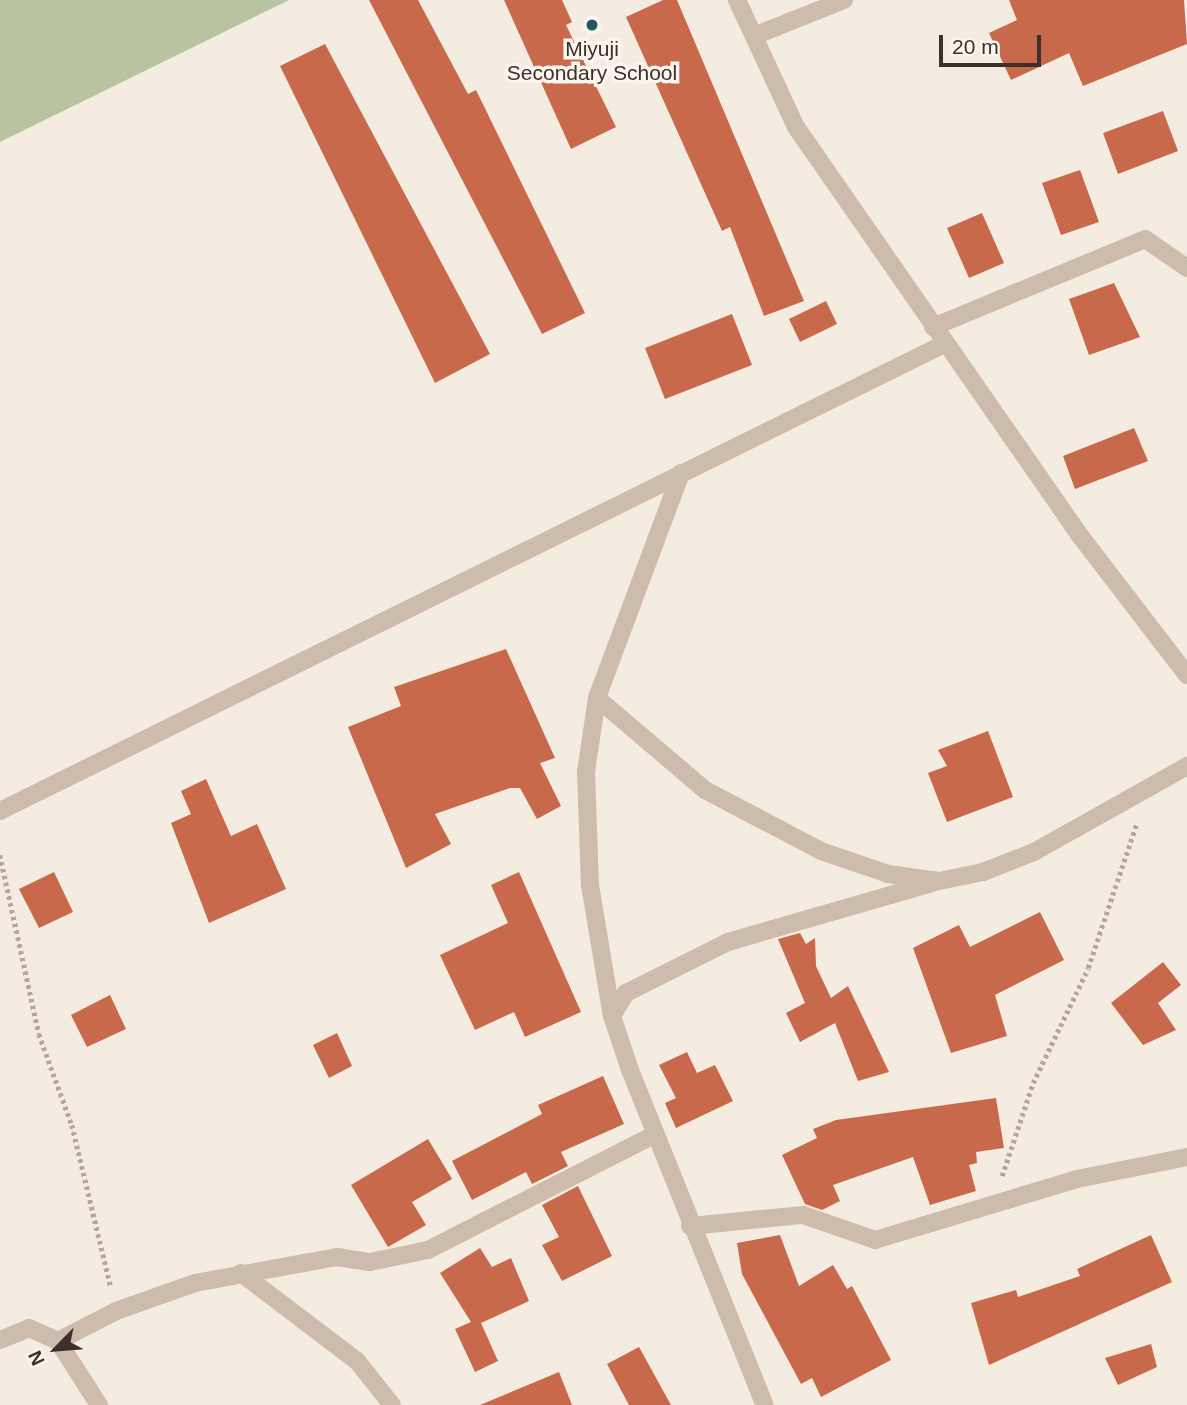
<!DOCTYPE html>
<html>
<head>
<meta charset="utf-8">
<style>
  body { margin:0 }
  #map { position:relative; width:1187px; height:1405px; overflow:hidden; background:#f4ebe1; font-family:Helvetica,sans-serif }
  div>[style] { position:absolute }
  .green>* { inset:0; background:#b8c4a0 }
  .building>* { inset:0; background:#c8694b }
  .path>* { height:4.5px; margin-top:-2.25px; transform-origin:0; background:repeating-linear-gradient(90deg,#b9a596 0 3.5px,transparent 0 7px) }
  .minor>* { height:18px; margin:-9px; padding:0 9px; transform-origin:9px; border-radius:9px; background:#cdbbac }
  .dots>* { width:19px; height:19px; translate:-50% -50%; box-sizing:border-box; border:4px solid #fbf5ee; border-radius:50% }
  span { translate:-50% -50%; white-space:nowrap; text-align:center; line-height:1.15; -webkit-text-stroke:7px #fbf5ee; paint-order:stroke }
  .poi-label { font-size:21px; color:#3b302b }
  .north { position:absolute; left:21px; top:1314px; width:70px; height:70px; -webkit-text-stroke:5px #fbf5ee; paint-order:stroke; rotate:245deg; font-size:19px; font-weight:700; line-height:28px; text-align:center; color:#3b302b }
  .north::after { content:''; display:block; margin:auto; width:24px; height:32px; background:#3b302b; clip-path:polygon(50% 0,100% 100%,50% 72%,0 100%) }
  .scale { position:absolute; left:939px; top:35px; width:102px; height:32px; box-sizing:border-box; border:4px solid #3b302b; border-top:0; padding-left:9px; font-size:21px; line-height:24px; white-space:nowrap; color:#3b302b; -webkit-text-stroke:5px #fbf5ee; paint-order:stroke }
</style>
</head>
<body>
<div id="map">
  <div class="green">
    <i style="clip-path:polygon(0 0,289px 0,0 142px)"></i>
  </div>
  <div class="building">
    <i style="clip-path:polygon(369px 0,418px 0,468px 94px,476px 90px,585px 313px,542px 334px)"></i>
    <i style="clip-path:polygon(504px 0,562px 0,572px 22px,566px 25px,616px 127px,571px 149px)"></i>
    <i style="clip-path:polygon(663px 0,677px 0,804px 301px,764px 316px,730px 227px,722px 231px,626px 17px)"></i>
    <i style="clip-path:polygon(1009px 0,1184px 0,1187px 44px,1083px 86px,1069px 53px,1011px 80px,989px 33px,1017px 20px)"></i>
    <i style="clip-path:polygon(325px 44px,490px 354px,435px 383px,280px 66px)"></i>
    <i style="clip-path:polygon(1163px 111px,1178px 151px,1118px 174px,1103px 133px)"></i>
    <i style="clip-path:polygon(1080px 170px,1099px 222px,1061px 235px,1042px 183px)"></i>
    <i style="clip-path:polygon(982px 213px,1004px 263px,969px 278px,947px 228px)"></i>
    <i style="clip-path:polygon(1114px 283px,1140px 337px,1089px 355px,1069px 299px)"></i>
    <i style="clip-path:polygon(826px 301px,837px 324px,800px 342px,789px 319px)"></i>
    <i style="clip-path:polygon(732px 314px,752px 365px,665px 399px,645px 348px)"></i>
    <i style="clip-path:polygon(1134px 428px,1148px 461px,1075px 489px,1063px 456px)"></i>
    <i style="clip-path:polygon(506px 649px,555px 758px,540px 763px,561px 806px,537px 819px,520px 788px,510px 788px,435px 814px,451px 844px,406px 868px,348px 727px,401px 706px,394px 687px)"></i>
    <i style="clip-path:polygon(988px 731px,1013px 797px,947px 822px,928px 773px,947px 766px,938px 750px)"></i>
    <i style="clip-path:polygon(206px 779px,231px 836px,257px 824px,286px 889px,209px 923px,171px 823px,191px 814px,181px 791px)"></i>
    <i style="clip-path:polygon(54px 872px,73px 912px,39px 928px,19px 889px)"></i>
    <i style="clip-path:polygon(519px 872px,581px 1012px,525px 1037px,514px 1012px,475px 1030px,440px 955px,508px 923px,491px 885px)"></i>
    <i style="clip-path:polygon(1040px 912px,1064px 960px,995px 995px,1007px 1036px,951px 1053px,913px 948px,959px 925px,970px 947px)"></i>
    <i style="clip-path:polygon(800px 933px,806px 944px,815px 938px,816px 966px,831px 998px,848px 986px,889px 1072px,858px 1081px,835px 1023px,800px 1042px,786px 1013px,805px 1003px,778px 939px)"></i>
    <i style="clip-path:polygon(1163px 962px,1181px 985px,1158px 1003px,1176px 1030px,1143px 1045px,1111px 1003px)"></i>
    <i style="clip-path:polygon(110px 995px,126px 1029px,87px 1047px,71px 1015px)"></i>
    <i style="clip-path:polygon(337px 1033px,352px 1066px,329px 1078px,313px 1045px)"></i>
    <i style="clip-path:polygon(687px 1052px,697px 1073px,715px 1065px,733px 1101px,676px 1128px,665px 1103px,676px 1098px,659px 1065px)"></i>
    <i style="clip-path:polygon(603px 1076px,624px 1124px,561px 1152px,568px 1166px,532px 1184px,526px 1172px,472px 1200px,452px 1161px,542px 1114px,538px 1105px)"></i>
    <i style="clip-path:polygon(996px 1098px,1004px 1148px,976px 1152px,977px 1163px,969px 1165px,976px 1191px,930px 1205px,913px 1157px,833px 1185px,840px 1201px,822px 1210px,805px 1204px,782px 1155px,817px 1138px,813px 1129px,836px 1120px)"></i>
    <i style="clip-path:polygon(428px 1139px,452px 1179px,412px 1202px,426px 1225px,388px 1247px,351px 1185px)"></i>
    <i style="clip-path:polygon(578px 1186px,612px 1256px,562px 1281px,542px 1245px,559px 1237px,542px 1205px)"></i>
    <i style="clip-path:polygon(780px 1235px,799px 1286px,833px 1265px,847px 1289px,852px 1286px,891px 1360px,821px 1397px,812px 1378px,801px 1384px,742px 1274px,737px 1243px)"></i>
    <i style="clip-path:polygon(1151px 1235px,1172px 1282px,989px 1365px,971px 1303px,1016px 1290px,1018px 1297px,1080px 1276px,1077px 1269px)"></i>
    <i style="clip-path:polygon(480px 1248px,492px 1267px,511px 1258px,529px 1301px,481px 1323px,498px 1361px,475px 1372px,455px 1329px,471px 1322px,440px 1273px)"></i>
    <i style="clip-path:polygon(1151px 1344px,1157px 1367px,1118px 1385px,1105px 1358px)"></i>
    <i style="clip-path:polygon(639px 1347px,671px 1405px,629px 1405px,607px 1364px)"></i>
    <i style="clip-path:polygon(559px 1372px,572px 1405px,480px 1405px)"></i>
  </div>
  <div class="path">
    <i style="left:0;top:855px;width:183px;rotate:77.7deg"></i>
    <i style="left:39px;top:1034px;width:97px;rotate:70.1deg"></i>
    <i style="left:72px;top:1125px;width:168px;rotate:76.5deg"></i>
    <i style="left:1002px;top:1176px;width:98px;rotate:-71.6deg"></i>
    <i style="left:1033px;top:1083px;width:127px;rotate:-64.4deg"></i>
    <i style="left:1088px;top:968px;width:151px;rotate:-71.4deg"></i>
  </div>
  <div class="minor">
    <i style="left:737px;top:0;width:140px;rotate:65.1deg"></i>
    <i style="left:796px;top:127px;width:499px;rotate:55.2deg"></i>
    <i style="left:1081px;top:537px;width:174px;rotate:52.5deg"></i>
    <i style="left:754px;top:36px;width:97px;rotate:-21.8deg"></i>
    <i style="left:933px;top:327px;width:230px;rotate:-22.5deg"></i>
    <i style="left:1145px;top:239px;width:51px;rotate:34.6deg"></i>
    <i style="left:681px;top:473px;width:240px;rotate:110.5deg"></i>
    <i style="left:597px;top:698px;width:75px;rotate:98.5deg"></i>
    <i style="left:586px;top:772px;width:113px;rotate:88deg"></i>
    <i style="left:590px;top:885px;width:133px;rotate:80.5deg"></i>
    <i style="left:612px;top:1016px;width:57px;rotate:71.6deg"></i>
    <i style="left:630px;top:1070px;width:361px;rotate:68.1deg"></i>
    <i style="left:597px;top:698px;width:142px;rotate:40.4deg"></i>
    <i style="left:705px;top:790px;width:131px;rotate:27.7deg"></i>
    <i style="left:821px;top:851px;width:71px;rotate:18.9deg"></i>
    <i style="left:888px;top:874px;width:51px;rotate:7.8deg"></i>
    <i style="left:939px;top:881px;width:45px;rotate:-11.6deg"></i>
    <i style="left:983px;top:872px;width:55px;rotate:-21.4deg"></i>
    <i style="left:1034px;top:852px;width:176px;rotate:-29.3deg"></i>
    <i style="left:0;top:811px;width:1053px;rotate:-26.32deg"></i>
    <i style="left:612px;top:1016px;width:27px;rotate:-59deg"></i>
    <i style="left:626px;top:993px;width:114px;rotate:-26.6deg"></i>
    <i style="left:728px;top:942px;width:213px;rotate:-16.1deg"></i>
    <i style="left:690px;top:1226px;width:114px;rotate:-5.6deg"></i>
    <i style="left:803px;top:1215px;width:76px;rotate:19.1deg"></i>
    <i style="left:875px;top:1240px;width:211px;rotate:-16.8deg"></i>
    <i style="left:1077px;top:1179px;width:112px;rotate:-11.3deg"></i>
    <i style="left:241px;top:1273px;width:146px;rotate:37.2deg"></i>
    <i style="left:357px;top:1361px;width:56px;rotate:51.5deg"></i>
    <i style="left:0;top:1340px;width:31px;rotate:-22deg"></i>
    <i style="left:29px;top:1328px;width:32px;rotate:24deg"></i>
    <i style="left:58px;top:1341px;width:76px;rotate:57.4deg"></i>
    <i style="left:58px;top:1341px;width:65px;rotate:-27.3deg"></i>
    <i style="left:116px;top:1311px;width:84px;rotate:-19.5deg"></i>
    <i style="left:195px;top:1283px;width:144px;rotate:-10.4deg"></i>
    <i style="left:337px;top:1257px;width:33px;rotate:9deg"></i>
    <i style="left:370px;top:1262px;width:59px;rotate:-11.7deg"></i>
    <i style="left:428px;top:1250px;width:254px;rotate:-27deg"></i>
  </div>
  <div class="dots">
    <i style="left:592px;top:25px;background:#1f5a5e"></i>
  </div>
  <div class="poi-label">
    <span style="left:592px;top:61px">Miyuji<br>Secondary School</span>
  </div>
  <div class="north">N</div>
  <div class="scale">20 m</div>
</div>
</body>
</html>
